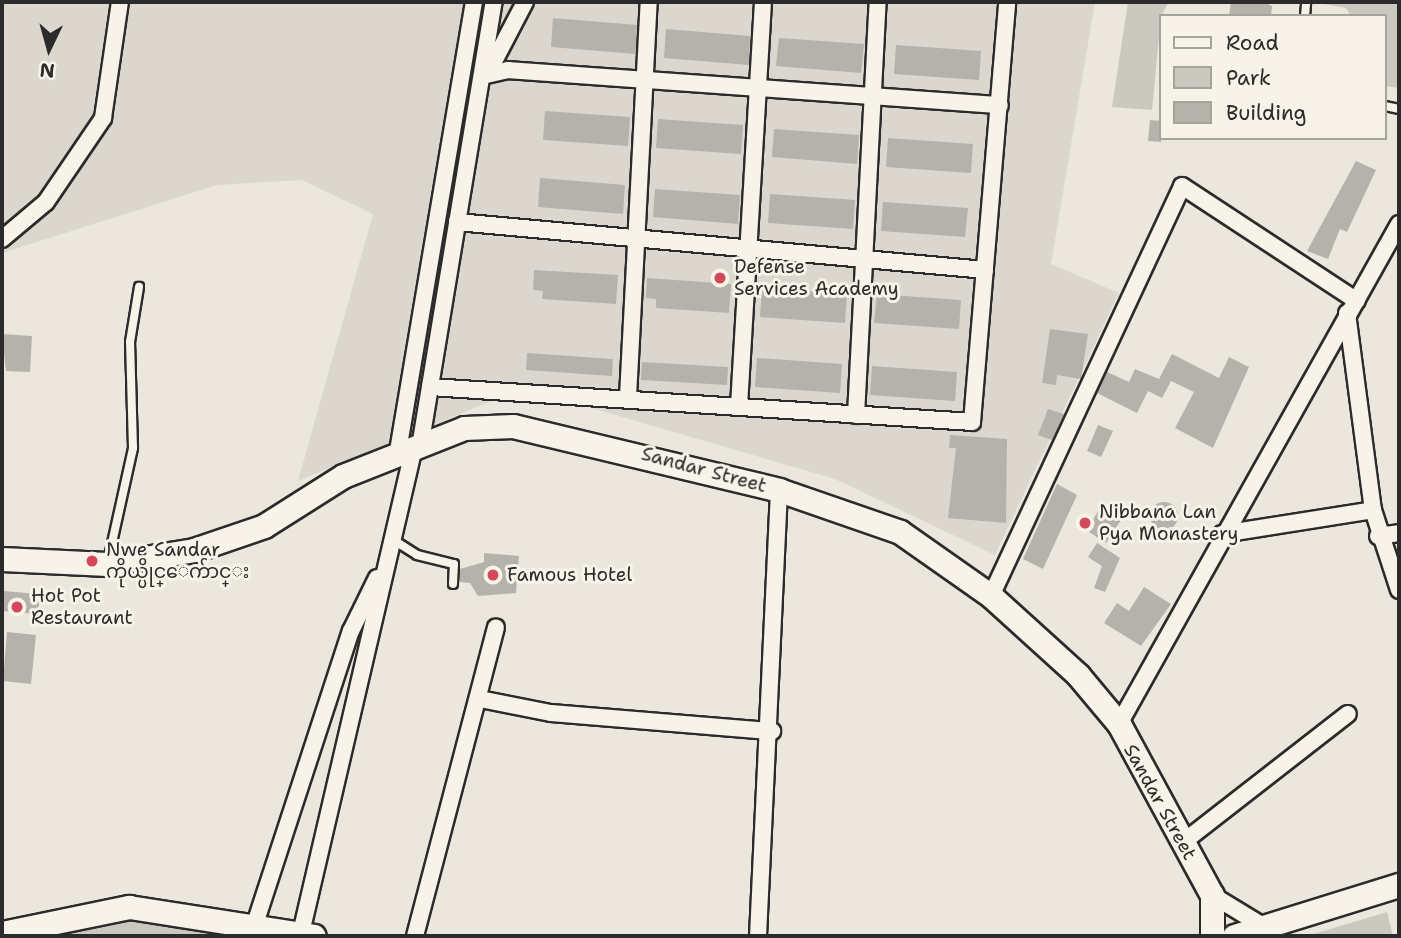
<!DOCTYPE html>
<html>
<head>
<meta charset="utf-8">
<style>
  body { margin:0 }
  #map { position:relative; width:1401px; height:938px; overflow:hidden; background:#ebe7dd; font-family:"Shantell Sans","Noto Sans Myanmar",sans-serif }
  div>[style] { position:absolute }
  .built>* { inset:0; background:#dbd7ce }
  .green>* { inset:0; background:#cbc8bf }
  .building>* { inset:0; background:#b5b2ab }
  .round { border-radius:50% }
  .roads { filter:drop-shadow(2px 0 #2b2b2b) drop-shadow(-2px 0 #2b2b2b) drop-shadow(0 2px #2b2b2b) drop-shadow(0 -2px #2b2b2b) }
  .lane>* { height:8px; margin:-4px; padding:0 4px; transform-origin:4px; border-radius:4px; background:#f7f3e8 }
  .street>* { height:16px; margin:-8px; padding:0 8px; transform-origin:8px; border-radius:8px; background:#f7f3e8 }
  .secondary>* { height:23px; margin:-11.5px; padding:0 11.5px; transform-origin:11.5px; border-radius:11.5px; background:#f7f3e8 }
  .dots>* { width:19px; height:19px; translate:-50% -50%; box-sizing:border-box; border:4px solid #f7f3e8; border-radius:50% }
  span { translate:-50% -50%; white-space:nowrap; text-align:center; line-height:1.15; -webkit-text-stroke:6px #f7f3e8; paint-order:stroke }
  .poi-label { font-size:19px; color:#2b2b2b }
  .left { translate:0 -50%; text-align:left }
  .street-label { font-size:19px; color:#2b2b2b }
  .frame { position:absolute; inset:0; border:4px solid #2b2b2b; pointer-events:none }
  .legend { position:absolute; left:1159px; top:14px; width:228px; height:126px; box-sizing:border-box; background:#f7f3e8; border:2px solid #a5a39c; margin:0; padding:9px 12px; list-style:none; font-size:21px; color:#2b2b2b }
  .legend li { display:flex; align-items:center; gap:14px; height:35px }
  .legend b { width:35px; border:2px solid #a5a39c }
  .north { position:absolute; left:14px; top:14px; width:70px; height:70px; -webkit-text-stroke:5px #f7f3e8; paint-order:stroke; rotate:185deg; font-size:19px; font-weight:700; line-height:28px; text-align:center; color:#2b2b2b }
  .north::after { content:''; display:block; margin:auto; width:24px; height:32px; background:#2b2b2b; clip-path:polygon(50% 0,100% 100%,50% 72%,0 100%) }
</style>
</head>
<body>
<div id="map">
  <div class="built">
    <i style="clip-path:polygon(2px 2px,1095px 2px,1051px 264px,1119px 293px,995px 555px,835px 479px,523px 388px,298px 481px,373px 214px,302px 180px,217px 185px,2px 253px)"></i>
  </div>
  <div class="green">
    <i style="clip-path:polygon(1128px 2px,1169px 2px,1161px 16px,1152px 110px,1112px 107px)"></i>
    <i style="clip-path:polygon(1399px 2px,1399px 88px,1385px 86px,1385px 16px,1351px 16px,1346px 8px,1324px 4px)"></i>
    <i style="clip-path:polygon(131px 911px,299px 936px,9px 936px)"></i>
    <i style="clip-path:polygon(1387px 912px,1393px 936px,1307px 936px)"></i>
  </div>
  <div class="building">
    <i style="clip-path:polygon(1231px 2px,1264px 2px,1272px 6px,1271px 16px,1229px 16px)"></i>
    <i style="clip-path:polygon(553px 18px,637px 25px,636px 54px,551px 47px)"></i>
    <i style="clip-path:polygon(666px 29px,750px 36px,749px 65px,664px 58px)"></i>
    <i style="clip-path:polygon(779px 38px,864px 44px,861px 73px,776px 66px)"></i>
    <i style="clip-path:polygon(896px 45px,981px 51px,979px 80px,894px 74px)"></i>
    <i style="clip-path:polygon(545px 111px,630px 117px,628px 146px,543px 140px)"></i>
    <i style="clip-path:polygon(658px 119px,743px 125px,741px 154px,656px 148px)"></i>
    <i style="clip-path:polygon(1150px 120px,1161px 121px,1161px 142px,1148px 141px)"></i>
    <i style="clip-path:polygon(774px 129px,859px 135px,857px 164px,772px 157px)"></i>
    <i style="clip-path:polygon(888px 138px,973px 144px,971px 173px,886px 167px)"></i>
    <i style="clip-path:polygon(1356px 161px,1376px 170px,1347px 232px,1340px 229px,1328px 259px,1307px 251px)"></i>
    <i style="clip-path:polygon(540px 178px,625px 185px,623px 214px,538px 207px)"></i>
    <i style="clip-path:polygon(655px 189px,740px 195px,738px 224px,653px 217px)"></i>
    <i style="clip-path:polygon(770px 194px,855px 200px,853px 229px,768px 223px)"></i>
    <i style="clip-path:polygon(883px 202px,968px 208px,965px 237px,881px 231px)"></i>
    <i style="clip-path:polygon(534px 270px,618px 275px,616px 304px,542px 299px,543px 291px,533px 290px)"></i>
    <i style="clip-path:polygon(647px 278px,731px 284px,729px 313px,656px 308px,656px 299px,646px 298px)"></i>
    <i style="clip-path:polygon(762px 287px,847px 294px,845px 323px,760px 317px)"></i>
    <i style="clip-path:polygon(877px 294px,961px 300px,959px 329px,874px 323px)"></i>
    <i style="clip-path:polygon(1050px 329px,1088px 334px,1081px 379px,1057px 375px,1056px 385px,1042px 383px)"></i>
    <i style="clip-path:polygon(2px 334px,32px 336px,30px 372px,6px 371px)"></i>
    <i style="clip-path:polygon(527px 353px,613px 359px,612px 376px,526px 370px)"></i>
    <i style="clip-path:polygon(1172px 354px,1219px 378px,1229px 357px,1249px 367px,1213px 448px,1175px 428px,1194px 392px,1171px 381px,1162px 398px,1148px 391px,1137px 413px,1097px 393px,1107px 372px,1129px 382px,1135px 369px,1159px 379px)"></i>
    <i style="clip-path:polygon(757px 358px,842px 364px,840px 393px,755px 387px)"></i>
    <i style="clip-path:polygon(642px 362px,728px 367px,727px 385px,641px 380px)"></i>
    <i style="clip-path:polygon(872px 366px,957px 372px,955px 401px,870px 395px)"></i>
    <i style="clip-path:polygon(1048px 409px,1064px 414px,1052px 440px,1038px 435px)"></i>
    <i style="clip-path:polygon(1098px 425px,1113px 431px,1101px 457px,1087px 451px)"></i>
    <i style="clip-path:polygon(950px 435px,1007px 439px,1006px 523px,948px 518px,956px 448px,949px 448px)"></i>
    <i style="clip-path:polygon(1057px 484px,1077px 495px,1043px 569px,1023px 559px)"></i>
    <i class="round" style="left:1150px;top:502px;width:28px;height:28px"></i>
    <i style="clip-path:polygon(1103px 504px,1123px 517px,1106px 543px,1086px 530px)"></i>
    <i style="clip-path:polygon(1097px 543px,1120px 558px,1105px 592px,1094px 588px,1102px 566px,1088px 557px)"></i>
    <i style="clip-path:polygon(484px 553px,519px 556px,516px 593px,478px 596px,470px 583px,460px 582px,460px 569px,484px 562px)"></i>
    <i style="clip-path:polygon(1144px 587px,1171px 604px,1141px 646px,1104px 623px,1117px 603px,1129px 611px)"></i>
    <i style="clip-path:polygon(3px 591px,40px 594px,38px 614px,2px 611px)"></i>
    <i style="clip-path:polygon(7px 632px,36px 635px,31px 684px,3px 681px)"></i>
  </div>
  <div class="roads">
    <div class="lane">
      <i style="left:1305px;top:16px;width:12px;rotate:-85deg"></i>
      <i style="left:1385px;top:106px;width:14px;rotate:12deg"></i>
      <i style="left:395px;top:541px;width:26px;rotate:32deg"></i>
      <i style="left:417px;top:555px;width:38px;rotate:14deg"></i>
      <i style="left:454px;top:564px;width:20px;rotate:93deg"></i>
      <i style="left:108px;top:561px;width:116px;rotate:-77.5deg"></i>
      <i style="left:133px;top:448px;width:106px;rotate:-91.6deg"></i>
      <i style="left:130px;top:342px;width:56px;rotate:-80.7deg"></i>
    </div>
    <div class="street">
      <i style="left:490px;top:69px;width:76px;rotate:-62.4deg"></i>
      <i style="left:482px;top:76px;width:27px;rotate:-13deg"></i>
      <i style="left:508px;top:70px;width:493px;rotate:4.1deg"></i>
      <i style="left:457px;top:222px;width:530px;rotate:5.19deg"></i>
      <i style="left:2px;top:239px;width:57px;rotate:-40.1deg"></i>
      <i style="left:46px;top:202px;width:102px;rotate:-55.8deg"></i>
      <i style="left:103px;top:118px;width:117px;rotate:-81.7deg"></i>
      <i style="left:1347px;top:313px;width:199px;rotate:82.5deg"></i>
      <i style="left:1373px;top:510px;width:84px;rotate:72deg"></i>
      <i style="left:430px;top:387px;width:543px;rotate:3.69deg"></i>
      <i style="left:972px;top:422px;width:421px;rotate:-85.2deg"></i>
      <i style="left:628px;top:397px;width:396px;rotate:-87deg"></i>
      <i style="left:739px;top:406px;width:405px;rotate:-86.6deg"></i>
      <i style="left:856px;top:415px;width:414px;rotate:-87deg"></i>
      <i style="left:420px;top:447px;width:451px;rotate:-80.6deg"></i>
      <i style="left:397px;top:457px;width:461px;rotate:-80.4deg"></i>
      <i style="left:1222px;top:534px;width:153px;rotate:-9deg"></i>
      <i style="left:1378px;top:536px;width:21px;rotate:-8deg"></i>
      <i style="left:991px;top:596px;width:452px;rotate:-65deg"></i>
      <i style="left:1182px;top:186px;width:209px;rotate:33.3deg"></i>
      <i style="left:480px;top:699px;width:72px;rotate:11.2deg"></i>
      <i style="left:551px;top:713px;width:222px;rotate:4.7deg"></i>
      <i style="left:1119px;top:724px;width:573px;rotate:-60.75deg"></i>
      <i style="left:1182px;top:843px;width:210px;rotate:-37.9deg"></i>
      <i style="left:1212px;top:895px;width:60px;rotate:31.3deg"></i>
      <i style="left:255px;top:924px;width:308px;rotate:-71.9deg"></i>
      <i style="left:351px;top:631px;width:59px;rotate:-63.9deg"></i>
      <i style="left:301px;top:933px;width:496px;rotate:-76.9deg"></i>
      <i style="left:415px;top:936px;width:319px;rotate:-75.3deg"></i>
      <i style="left:758px;top:936px;width:446px;rotate:-87.3deg"></i>
    </div>
    <div class="secondary">
      <i style="left:2px;top:559px;width:105px;rotate:2.7deg"></i>
      <i style="left:107px;top:564px;width:88px;rotate:-9.1deg"></i>
      <i style="left:194px;top:550px;width:74px;rotate:-18.9deg"></i>
      <i style="left:264px;top:526px;width:93px;rotate:-32.3deg"></i>
      <i style="left:343px;top:476px;width:130px;rotate:-21.6deg"></i>
      <i style="left:464px;top:428px;width:49px;rotate:-2.3deg"></i>
      <i style="left:513px;top:426px;width:274px;rotate:13.5deg"></i>
      <i style="left:779px;top:490px;width:128px;rotate:19.1deg"></i>
      <i style="left:900px;top:532px;width:111px;rotate:35.1deg"></i>
      <i style="left:991px;top:596px;width:118px;rotate:42.2deg"></i>
      <i style="left:1078px;top:675px;width:64px;rotate:50.1deg"></i>
      <i style="left:1119px;top:724px;width:195px;rotate:61.5deg"></i>
      <i style="left:1212px;top:895px;width:41px;rotate:90deg"></i>
      <i style="left:2px;top:933px;width:130px;rotate:-11.6deg"></i>
      <i style="left:129px;top:907px;width:187px;rotate:8.9deg"></i>
      <i style="left:1234px;top:936px;width:173px;rotate:-17.2deg"></i>
    </div>
  </div>
  <div class="dots">
    <i style="left:720px;top:278px;background:#d1495b"></i>
    <i style="left:1085px;top:523px;background:#d1495b"></i>
    <i style="left:92px;top:561px;background:#d1495b"></i>
    <i style="left:493px;top:575px;background:#d1495b"></i>
    <i style="left:17px;top:607px;background:#d1495b"></i>
  </div>
  <div class="poi-label">
    <span class="left" style="left:734px;top:278px">Defense<br>Services Academy</span>
    <span class="left" style="left:1099px;top:523px">Nibbana Lan<br>Pya Monastery</span>
    <span class="left" style="left:106px;top:561px">Nwe Sandar<br>ကိုယ္ပိုင္ေက်ာင္း</span>
    <span class="left" style="left:507px;top:575px">Famous Hotel</span>
    <span class="left" style="left:31px;top:607px">Hot Pot<br>Restaurant</span>
  </div>
  <div class="street-label">
    <span style="left:704px;top:470px;rotate:15deg">Sandar Street</span>
    <span style="left:1160px;top:802px;rotate:61deg">Sandar Street</span>
  </div>
  <div class="frame"></div>
  <ul class="legend">
  <li><b style="height:9px;background:#f7f3e8"></b>Road</li>
  <li><b style="height:19px;background:#cbc8bf"></b>Park</li>
  <li><b style="height:19px;background:#b5b2ab"></b>Building</li>
  </ul>
  <div class="north">N</div>
</div>
</body>
</html>
